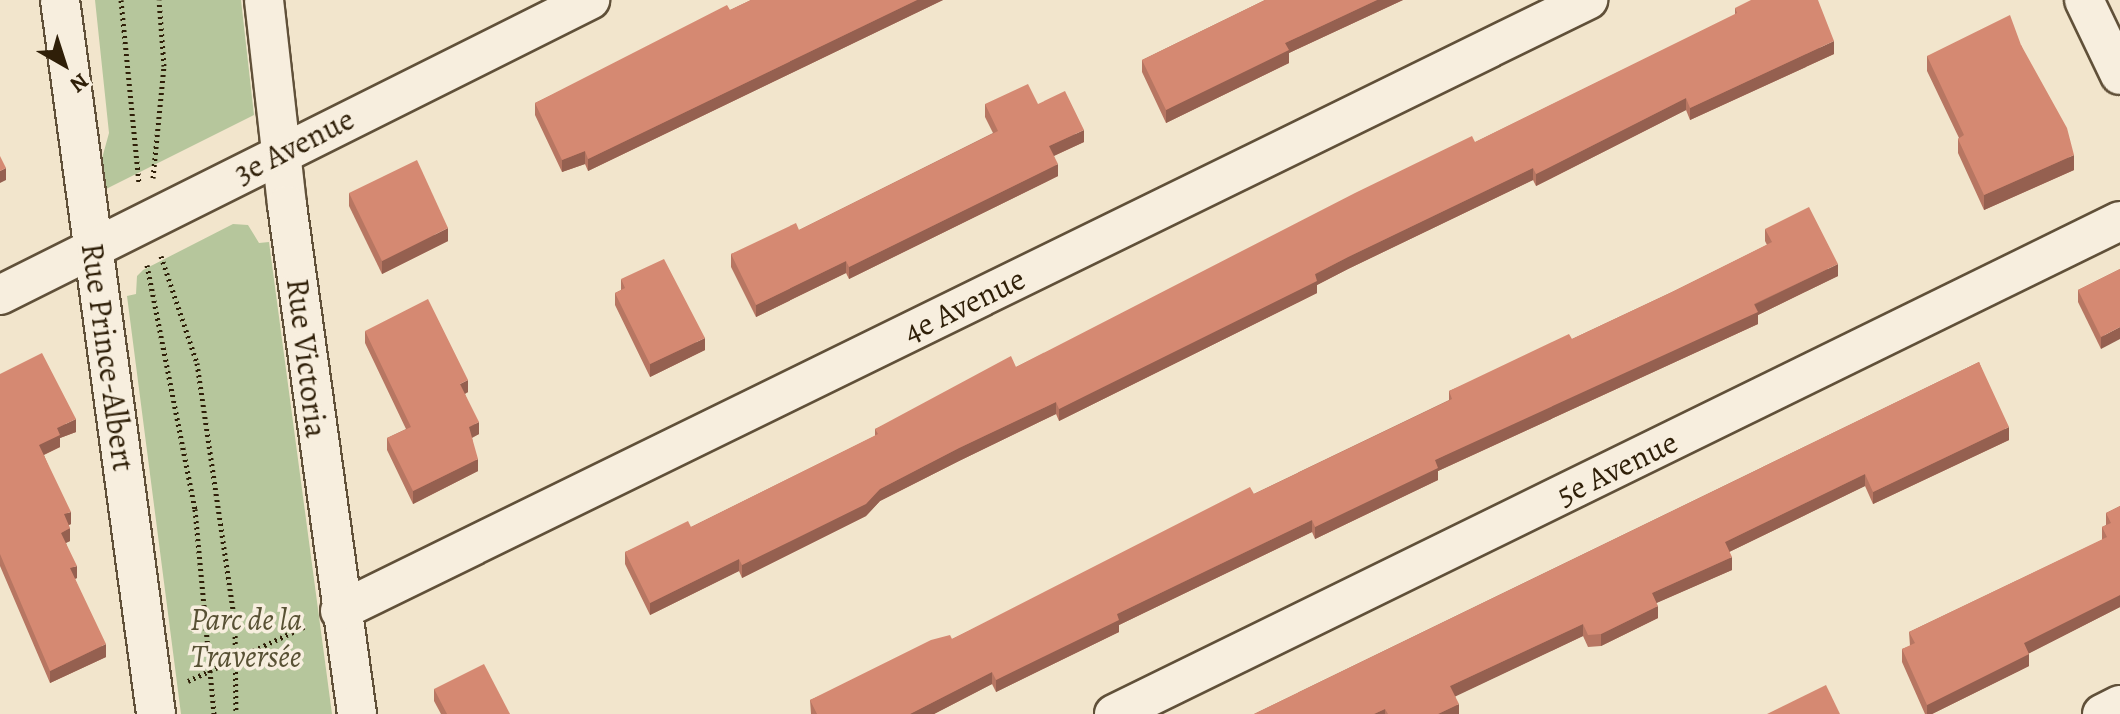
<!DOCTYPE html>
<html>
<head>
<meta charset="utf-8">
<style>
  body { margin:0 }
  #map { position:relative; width:2120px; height:714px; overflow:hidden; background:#f2e5cc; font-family:Alegreya,serif }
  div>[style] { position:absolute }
  .green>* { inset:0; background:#b6c69c }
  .path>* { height:5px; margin-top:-2.5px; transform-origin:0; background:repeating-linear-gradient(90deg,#2f1f08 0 2px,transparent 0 6px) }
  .roads { filter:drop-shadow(2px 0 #605039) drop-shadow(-2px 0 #605039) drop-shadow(0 2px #605039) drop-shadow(0 -2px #605039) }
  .street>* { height:38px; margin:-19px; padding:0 19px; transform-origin:19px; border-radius:19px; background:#f7eede }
  .wall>* { inset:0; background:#b77662 }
  .shaded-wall>* { inset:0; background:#956050 }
  .building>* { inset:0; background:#d58972 }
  span { translate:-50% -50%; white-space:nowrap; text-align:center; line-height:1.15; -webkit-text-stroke:7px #f7eede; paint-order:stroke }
  .street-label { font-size:32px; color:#2f1f08 }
  .park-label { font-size:32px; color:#585134; font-style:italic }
  .north { position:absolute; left:24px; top:24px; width:80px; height:80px; -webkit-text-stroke:6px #f7eede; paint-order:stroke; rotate:141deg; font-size:22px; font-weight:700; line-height:32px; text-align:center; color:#2f1f08 }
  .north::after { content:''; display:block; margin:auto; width:28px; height:36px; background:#2f1f08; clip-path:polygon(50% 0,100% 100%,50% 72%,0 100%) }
</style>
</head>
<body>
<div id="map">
  <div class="green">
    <i style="clip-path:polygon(95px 0,241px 0,254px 115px,104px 190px,101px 162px,109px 133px)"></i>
    <i style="clip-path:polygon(233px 224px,248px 225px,259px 243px,269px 242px,332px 714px,181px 714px,127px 296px,136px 294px,137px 276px,143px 270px)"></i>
  </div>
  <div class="path">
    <i style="left:121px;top:0;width:184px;rotate:84.4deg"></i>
    <i style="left:153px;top:178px;width:113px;rotate:-84.4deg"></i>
    <i style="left:164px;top:66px;width:66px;rotate:-94.3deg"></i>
    <i style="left:161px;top:256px;width:113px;rotate:71.4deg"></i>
    <i style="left:197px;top:363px;width:264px;rotate:81.7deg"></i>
    <i style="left:235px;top:624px;width:90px;rotate:89.4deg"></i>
    <i style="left:147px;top:265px;width:249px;rotate:78.9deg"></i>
    <i style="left:195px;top:509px;width:206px;rotate:84.7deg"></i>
    <i style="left:188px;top:681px;width:130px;rotate:-25deg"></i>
  </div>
  <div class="roads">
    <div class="street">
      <i style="left:60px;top:0;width:720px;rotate:82.34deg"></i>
      <i style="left:264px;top:0;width:206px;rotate:83.6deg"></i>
      <i style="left:287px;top:205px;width:514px;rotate:82.17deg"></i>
      <i style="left:2084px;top:0;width:83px;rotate:64.4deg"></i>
      <i style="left:0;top:295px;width:660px;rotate:-26.57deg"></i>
      <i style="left:340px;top:611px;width:1390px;rotate:-26.09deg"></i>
      <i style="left:1114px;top:714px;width:1120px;rotate:-26.11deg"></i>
      <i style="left:2102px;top:714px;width:20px;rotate:-27deg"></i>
    </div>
  </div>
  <div class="wall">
    <i style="clip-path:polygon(751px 0,943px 0,588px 171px,585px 164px,562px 172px,535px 115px,535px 103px)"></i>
    <i style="clip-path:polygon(1265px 0,1403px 0,1289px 53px,1289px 63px,1166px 123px,1142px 72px,1142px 60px)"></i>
    <i style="clip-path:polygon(1735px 8px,1834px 54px,1690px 120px,1686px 110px,1536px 186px,1533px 180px,1348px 269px,1317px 285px,1317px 293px,1059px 421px,1056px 414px,959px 461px,880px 501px,866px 516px,742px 578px,739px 571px,650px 615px,625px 564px,625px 552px,691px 527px,875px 436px,875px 429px,1016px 367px,1735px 15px)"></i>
    <i style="clip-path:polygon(2021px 45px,2074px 170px,1984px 210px,1958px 153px,1958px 139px,1959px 138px,1927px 71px,1927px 56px)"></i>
    <i style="clip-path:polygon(985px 104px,1038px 104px,1084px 142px,1054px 156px,1058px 176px,849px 279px,846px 273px,756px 317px,731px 267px,731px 254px,799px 230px,993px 133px,985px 117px)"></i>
    <i style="clip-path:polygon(349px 193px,448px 241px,382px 274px,349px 206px)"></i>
    <i style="clip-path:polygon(1765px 229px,1838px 276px,1758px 315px,1758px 324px,1438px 471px,1438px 480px,1315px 539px,1312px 532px,1212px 580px,1119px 625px,1119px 632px,996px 692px,992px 684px,934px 714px,811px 714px,810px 700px,952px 639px,1449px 400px,1449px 391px,1572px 339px,1672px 292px,1767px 245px,1765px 241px)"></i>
    <i style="clip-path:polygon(2120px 269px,2101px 349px,2078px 302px,2078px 290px)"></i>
    <i style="clip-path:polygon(621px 279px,705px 350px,650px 377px,615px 305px,615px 293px,621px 290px)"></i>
    <i style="clip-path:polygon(365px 331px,468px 392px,465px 394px,479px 434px,472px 438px,478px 471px,413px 504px,387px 450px,387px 438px,406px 429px,365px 343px)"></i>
    <i style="clip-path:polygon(1979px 362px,2009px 440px,1873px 504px,1865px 486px,1729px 552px,1732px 570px,1656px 603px,1658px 618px,1601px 646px,1588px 647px,1583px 636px,1455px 696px,1459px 714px,1254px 714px)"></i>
    <i style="clip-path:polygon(0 374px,76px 432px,60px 438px,60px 447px,44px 455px,71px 524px,69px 525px,70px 541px,66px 543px,77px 578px,75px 579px,106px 657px,50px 683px,0 566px)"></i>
    <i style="clip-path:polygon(2120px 506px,2120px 607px,2029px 653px,2029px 666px,1932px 714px,1925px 714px,1902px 662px,1902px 649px,1910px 646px,1909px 632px,2102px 540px,2102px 527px,2106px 525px,2106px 513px)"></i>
    <i style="clip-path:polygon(434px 689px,510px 714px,441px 714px,434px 701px)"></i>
  </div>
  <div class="shaded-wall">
    <i style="clip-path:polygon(917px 0,943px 0,588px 171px,588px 159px)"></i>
    <i style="clip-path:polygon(1377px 0,1403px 0,1289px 53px,1289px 63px,1166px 123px,1166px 110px,1285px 43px)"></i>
    <i style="clip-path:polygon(1834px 41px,1834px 54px,1690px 120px,1690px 108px)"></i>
    <i style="clip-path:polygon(1686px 98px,1686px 110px,1536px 186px,1536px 174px)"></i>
    <i style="clip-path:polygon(1084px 130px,1084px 142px,1049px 158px,1049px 146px)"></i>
    <i style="clip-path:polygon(585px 151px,585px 164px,562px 172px,562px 160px)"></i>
    <i style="clip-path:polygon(2074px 155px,2074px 170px,1984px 210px,1984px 195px)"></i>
    <i style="clip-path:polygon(1058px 164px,1058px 176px,849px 279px,849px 267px)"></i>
    <i style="clip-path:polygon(6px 168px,6px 180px,0 183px,0 171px)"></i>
    <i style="clip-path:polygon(1533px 168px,1533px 180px,1348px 269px,1317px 285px,1317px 293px,1059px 421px,1059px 409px,1348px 257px)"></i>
    <i style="clip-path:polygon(448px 228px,448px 241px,382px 274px,382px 261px)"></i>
    <i style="clip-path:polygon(846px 261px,846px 273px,756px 317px,756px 305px)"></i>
    <i style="clip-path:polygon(1838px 264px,1838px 276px,1758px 315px,1758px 324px,1438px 471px,1438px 480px,1315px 539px,1315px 527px,1435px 460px)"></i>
    <i style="clip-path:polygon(2120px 327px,2120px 339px,2101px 349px,2101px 337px)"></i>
    <i style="clip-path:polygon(705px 338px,705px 350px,650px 377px,650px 364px)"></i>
    <i style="clip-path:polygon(468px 380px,468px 392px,460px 396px,460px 384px)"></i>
    <i style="clip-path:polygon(1056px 402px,1056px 414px,959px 461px,880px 501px,866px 516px,742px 578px,742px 565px,880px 489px,959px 448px)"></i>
    <i style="clip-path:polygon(76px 419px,76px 432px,60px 438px,60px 447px,39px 457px,39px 445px,57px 428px)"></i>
    <i style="clip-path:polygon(479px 422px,479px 434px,469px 439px,469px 427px)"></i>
    <i style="clip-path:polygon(2009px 427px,2009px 440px,1873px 504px,1873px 492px)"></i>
    <i style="clip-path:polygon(478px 459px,478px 471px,413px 504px,413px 491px)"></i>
    <i style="clip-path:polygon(1865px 474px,1865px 486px,1725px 554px,1725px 542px)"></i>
    <i style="clip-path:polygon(71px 512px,71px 524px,64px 527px,64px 514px)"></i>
    <i style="clip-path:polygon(1312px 520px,1312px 532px,1119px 625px,1119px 632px,996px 692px,996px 680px,1117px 614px)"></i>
    <i style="clip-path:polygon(70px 528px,70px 541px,61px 545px,61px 533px)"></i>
    <i style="clip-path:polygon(1732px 557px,1732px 570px,1652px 605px,1652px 593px)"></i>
    <i style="clip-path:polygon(739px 559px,739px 571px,650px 615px,650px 603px)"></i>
    <i style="clip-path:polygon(77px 566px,77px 578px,70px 580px,70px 568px)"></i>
    <i style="clip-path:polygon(2120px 595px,2120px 607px,2024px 656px,2024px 643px)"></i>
    <i style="clip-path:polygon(1658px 606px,1658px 618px,1601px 646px,1601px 634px)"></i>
    <i style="clip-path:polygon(1583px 624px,1583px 636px,1450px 699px,1450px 686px)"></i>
    <i style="clip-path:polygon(106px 644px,106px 657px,50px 683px,50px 671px)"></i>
    <i style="clip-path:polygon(2029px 654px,2029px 666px,1932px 714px,1927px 714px,1927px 705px)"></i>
    <i style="clip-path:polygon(992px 672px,992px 684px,934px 714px,910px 714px)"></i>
    <i style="clip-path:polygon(1459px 704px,1459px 714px,1438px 714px)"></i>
    <i style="clip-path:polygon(1385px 709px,1385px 714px,1374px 714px)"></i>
  </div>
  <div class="building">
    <i style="clip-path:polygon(751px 0,917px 0,588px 159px,585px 151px,562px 160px,535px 103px,727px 5px,730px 10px)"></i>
    <i style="clip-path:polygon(1265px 0,1377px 0,1285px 43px,1289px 50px,1166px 110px,1142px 60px)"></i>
    <i style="clip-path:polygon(1751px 0,1818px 0,1834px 41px,1690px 108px,1686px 98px,1536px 174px,1533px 168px,1348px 257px,1315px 274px,1317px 281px,1059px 409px,1056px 402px,959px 448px,880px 489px,866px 504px,742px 565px,739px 559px,650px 603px,625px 552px,688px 521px,691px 527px,878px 434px,875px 429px,1011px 356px,1016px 367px,1355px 193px,1472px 136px,1475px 142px,1737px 13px,1735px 8px)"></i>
    <i style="clip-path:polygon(2010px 15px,2021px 45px,2067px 128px,2074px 155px,1984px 195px,1958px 139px,1964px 135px,1927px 56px)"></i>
    <i style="clip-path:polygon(1028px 84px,1038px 104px,1065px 91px,1084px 130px,1049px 146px,1058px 164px,849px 267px,846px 261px,756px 305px,731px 254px,796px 223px,799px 230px,998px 131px,985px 104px)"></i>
    <i style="clip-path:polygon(0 156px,6px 168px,0 171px)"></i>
    <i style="clip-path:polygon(417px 160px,448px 228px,382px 261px,349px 193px)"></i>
    <i style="clip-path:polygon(1809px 207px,1838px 264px,1754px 304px,1758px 312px,1435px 460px,1438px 468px,1315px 527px,1312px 520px,1212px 568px,1117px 614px,1119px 620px,996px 680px,992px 672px,910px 714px,817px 714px,810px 700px,931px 640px,950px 635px,952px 639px,1250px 487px,1254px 494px,1452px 399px,1449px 391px,1569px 334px,1572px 339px,1672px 292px,1772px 242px,1765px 229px)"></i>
    <i style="clip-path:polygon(664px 259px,705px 338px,650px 364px,615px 293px,625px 288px,621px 279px)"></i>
    <i style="clip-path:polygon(2120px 269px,2120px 327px,2101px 337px,2078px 290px)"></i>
    <i style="clip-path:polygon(428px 299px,468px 380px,460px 384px,479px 422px,469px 427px,478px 459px,413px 491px,387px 438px,411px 427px,365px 331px)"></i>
    <i style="clip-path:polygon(42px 353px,76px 419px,57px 428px,60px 435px,39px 445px,71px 512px,64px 514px,70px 528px,61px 533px,77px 566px,70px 568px,106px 644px,50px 671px,0 554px,0 374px)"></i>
    <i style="clip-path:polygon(1979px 362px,2009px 427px,1873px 492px,1865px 474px,1725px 542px,1732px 557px,1652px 593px,1658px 606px,1601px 634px,1588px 635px,1583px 624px,1450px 686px,1459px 704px,1438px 714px,1388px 714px,1385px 709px,1374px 714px,1254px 714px)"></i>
    <i style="clip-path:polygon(2120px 506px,2120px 595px,2024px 643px,2029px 654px,1927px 705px,1902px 649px,1915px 643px,1909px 632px,2107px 537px,2102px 527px,2111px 523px,2106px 513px)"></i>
    <i style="clip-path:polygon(484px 664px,510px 714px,447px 714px,434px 689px)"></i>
    <i style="clip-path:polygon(1826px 685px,1840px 714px,1767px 714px)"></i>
  </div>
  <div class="street-label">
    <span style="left:294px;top:146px;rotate:-27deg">3e Avenue</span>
    <span style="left:964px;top:305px;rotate:-26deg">4e Avenue</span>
    <span style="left:108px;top:357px;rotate:82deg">Rue Prince-Albert</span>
    <span style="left:307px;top:358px;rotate:83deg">Rue Victoria</span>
    <span style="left:1617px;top:468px;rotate:-26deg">5e Avenue</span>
  </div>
  <div class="park-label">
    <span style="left:246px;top:638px">Parc de la<br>Traversée</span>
  </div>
  <div class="north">N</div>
</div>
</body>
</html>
